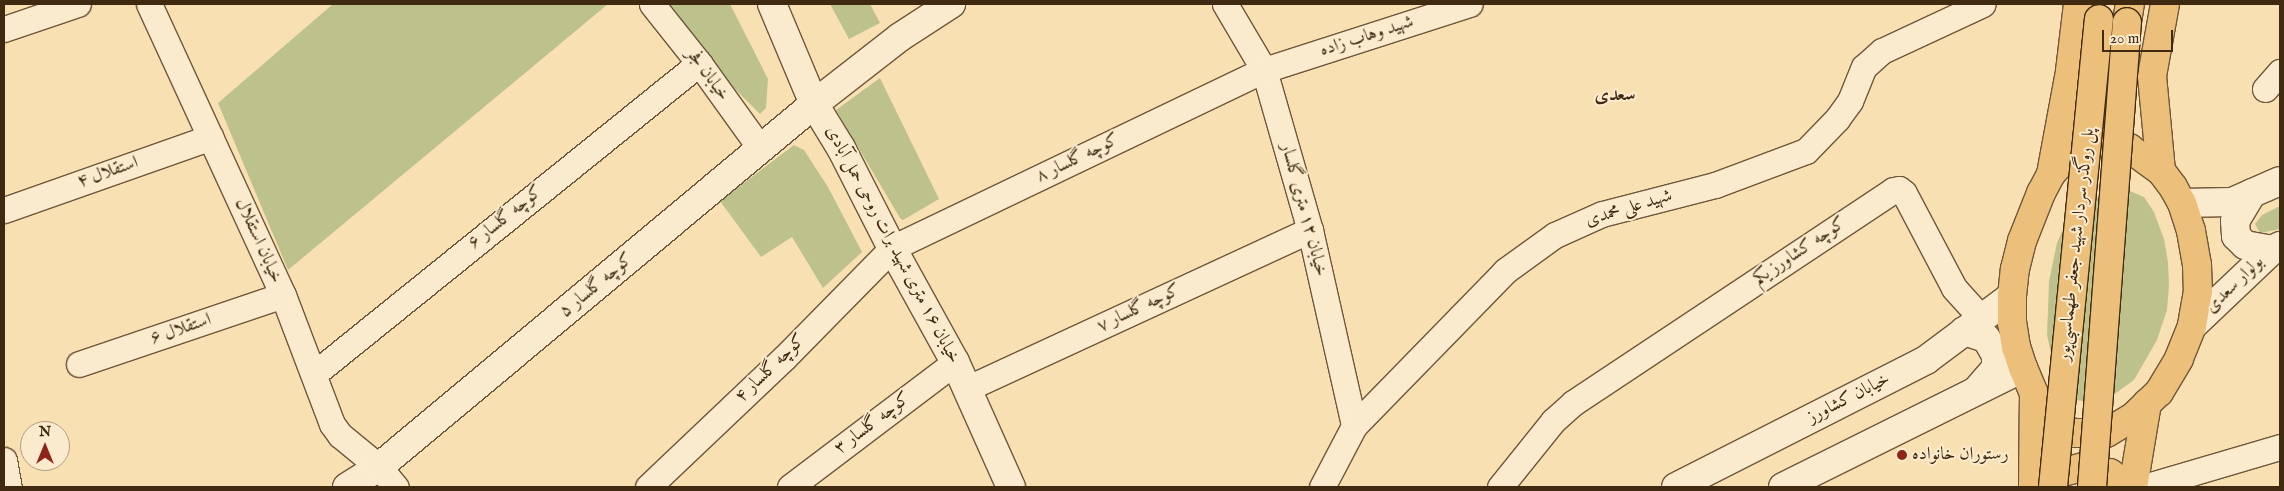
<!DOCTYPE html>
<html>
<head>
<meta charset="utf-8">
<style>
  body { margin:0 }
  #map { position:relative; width:2284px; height:491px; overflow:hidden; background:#f9e0b3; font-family:"IM FELL English",Amiri,serif }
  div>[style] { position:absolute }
  .green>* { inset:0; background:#bdc28d }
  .roads { filter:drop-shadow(1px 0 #6e573a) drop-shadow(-1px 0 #6e573a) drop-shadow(0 1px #6e573a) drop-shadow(0 -1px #6e573a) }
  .street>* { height:25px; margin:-12.5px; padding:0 12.5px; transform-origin:12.5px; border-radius:12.5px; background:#fbebce }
  .secondary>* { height:28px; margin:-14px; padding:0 14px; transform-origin:14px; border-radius:14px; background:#fbebce }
  .primary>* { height:28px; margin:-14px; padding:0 14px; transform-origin:14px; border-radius:14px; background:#ecc07a }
  .bridges { filter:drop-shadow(1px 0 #3f2911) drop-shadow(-1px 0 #3f2911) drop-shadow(0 1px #3f2911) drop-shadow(0 -1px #3f2911) }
  .primary-bridge>* { height:28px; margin:-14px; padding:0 14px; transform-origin:14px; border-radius:14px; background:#ecc07a }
  .dots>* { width:14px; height:14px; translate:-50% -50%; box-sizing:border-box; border:2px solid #fbebce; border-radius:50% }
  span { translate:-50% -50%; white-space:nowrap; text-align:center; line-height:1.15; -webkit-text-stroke:4px #fbebce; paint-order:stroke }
  .street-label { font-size:18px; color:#3f2911 }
  .poi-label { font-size:18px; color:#3f2911 }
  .left { translate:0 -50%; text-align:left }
  .neighbourhood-label { font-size:19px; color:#3f2911; font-weight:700 }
  .frame { position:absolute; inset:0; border:5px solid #3f2911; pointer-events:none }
  .north { position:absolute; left:20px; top:421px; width:50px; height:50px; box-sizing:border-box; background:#fbebce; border:1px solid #b09d82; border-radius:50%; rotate:0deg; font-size:14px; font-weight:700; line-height:20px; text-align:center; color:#3f2911 }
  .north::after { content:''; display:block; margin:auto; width:18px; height:22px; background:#8f2418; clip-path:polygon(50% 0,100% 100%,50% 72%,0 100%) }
  .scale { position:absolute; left:2102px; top:30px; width:71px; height:22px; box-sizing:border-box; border:2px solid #3f2911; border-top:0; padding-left:6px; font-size:15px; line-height:18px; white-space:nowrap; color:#3f2911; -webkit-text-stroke:4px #fbebce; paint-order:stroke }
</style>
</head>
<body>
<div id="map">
  <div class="green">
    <i style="clip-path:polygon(333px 4px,608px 4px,288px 270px,218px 103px)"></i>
    <i style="clip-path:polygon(662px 4px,730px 4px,768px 79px,766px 108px,760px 114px,720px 74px)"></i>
    <i style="clip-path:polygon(830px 4px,870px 4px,880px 23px,849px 39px)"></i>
    <i style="clip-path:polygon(880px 78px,939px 199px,903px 220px,900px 218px,836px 110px)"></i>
    <i style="clip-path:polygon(794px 145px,804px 150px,828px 187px,862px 252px,823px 288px,792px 237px,761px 257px,720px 201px)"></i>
    <i style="clip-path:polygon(2130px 191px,2144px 197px,2154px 212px,2164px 239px,2168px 262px,2169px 286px,2167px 310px,2157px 340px,2134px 380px,2105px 401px,2090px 402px,2075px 400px,2058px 386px,2047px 335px,2049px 281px,2057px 243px,2063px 229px,2085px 205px,2109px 192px)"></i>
    <i style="clip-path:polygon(2280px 206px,2280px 229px,2260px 233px,2255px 224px,2262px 215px)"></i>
  </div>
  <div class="roads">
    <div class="street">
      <i style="left:149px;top:4px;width:320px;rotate:65.3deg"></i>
      <i style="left:283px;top:295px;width:138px;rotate:69.2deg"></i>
      <i style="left:332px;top:424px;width:14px;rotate:54deg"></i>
      <i style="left:340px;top:435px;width:50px;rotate:39.4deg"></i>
      <i style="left:379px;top:467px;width:26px;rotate:50deg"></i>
      <i style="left:652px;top:4px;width:75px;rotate:51.5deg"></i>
      <i style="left:699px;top:63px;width:105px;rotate:54.3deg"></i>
      <i style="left:1225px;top:4px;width:77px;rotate:59.4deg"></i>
      <i style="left:1264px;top:70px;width:166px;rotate:74deg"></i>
      <i style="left:1310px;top:230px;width:201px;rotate:77.3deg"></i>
      <i style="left:4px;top:29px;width:78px;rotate:-18.7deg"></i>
      <i style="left:2265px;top:89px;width:23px;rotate:-49deg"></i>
      <i style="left:4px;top:210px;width:219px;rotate:-19.4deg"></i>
      <i style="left:79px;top:364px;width:215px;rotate:-18.7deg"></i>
      <i style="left:314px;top:374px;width:495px;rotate:-38.9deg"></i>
      <i style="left:968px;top:388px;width:377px;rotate:-24.8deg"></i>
      <i style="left:4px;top:460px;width:27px;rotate:80deg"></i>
      <i style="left:648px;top:487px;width:187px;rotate:-43.5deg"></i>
      <i style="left:784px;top:358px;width:154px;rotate:-45.5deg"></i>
      <i style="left:892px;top:248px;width:412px;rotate:-25.6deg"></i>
      <i style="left:1264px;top:70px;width:216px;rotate:-17.8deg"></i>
      <i style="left:790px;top:487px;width:207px;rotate:-37.1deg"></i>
      <i style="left:1322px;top:487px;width:69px;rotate:-62.3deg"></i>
      <i style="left:1354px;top:426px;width:216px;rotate:-45.7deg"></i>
      <i style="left:1505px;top:271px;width:62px;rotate:-35.8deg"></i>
      <i style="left:1555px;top:235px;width:51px;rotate:-24.1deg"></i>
      <i style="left:1602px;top:214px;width:117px;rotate:-14.4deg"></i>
      <i style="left:1715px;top:185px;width:97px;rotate:-20.5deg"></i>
      <i style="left:1806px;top:151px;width:45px;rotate:-45.9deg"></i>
      <i style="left:1837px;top:119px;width:22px;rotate:-54deg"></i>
      <i style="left:1850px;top:101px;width:37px;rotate:-68deg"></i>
      <i style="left:1864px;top:67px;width:24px;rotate:-42deg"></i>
      <i style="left:1882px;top:51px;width:111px;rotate:-25deg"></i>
      <i style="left:1500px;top:487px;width:85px;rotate:-51.2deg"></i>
      <i style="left:1553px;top:421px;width:27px;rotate:-42deg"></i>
      <i style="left:1573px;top:403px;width:384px;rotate:-33.6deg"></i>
      <i style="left:1893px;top:190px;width:6px;rotate:-9deg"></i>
      <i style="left:1899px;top:189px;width:6px;rotate:39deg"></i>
      <i style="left:1904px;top:193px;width:107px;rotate:62.2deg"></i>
      <i style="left:1954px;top:288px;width:42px;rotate:47.9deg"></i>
      <i style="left:2144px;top:487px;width:142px;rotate:-16.4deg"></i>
    </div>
    <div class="secondary">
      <i style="left:772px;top:4px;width:108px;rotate:67.2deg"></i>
      <i style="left:814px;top:104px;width:52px;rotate:58.5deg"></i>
      <i style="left:841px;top:148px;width:112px;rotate:63deg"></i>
      <i style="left:892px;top:248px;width:130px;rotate:61.1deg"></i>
      <i style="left:955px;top:362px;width:137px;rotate:65.9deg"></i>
      <i style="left:2252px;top:193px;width:33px;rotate:121deg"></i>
      <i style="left:2235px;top:221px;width:15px;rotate:86deg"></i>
      <i style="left:2236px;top:236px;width:13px;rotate:45deg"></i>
      <i style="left:2245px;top:245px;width:27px;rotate:10deg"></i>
      <i style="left:2182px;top:203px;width:50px;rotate:-1.1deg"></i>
      <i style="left:2232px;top:202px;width:52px;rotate:-23.6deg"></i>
      <i style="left:2192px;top:326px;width:110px;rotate:-43.5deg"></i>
      <i style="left:2272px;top:250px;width:9px;rotate:-27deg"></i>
      <i style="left:1964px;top:331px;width:23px;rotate:18deg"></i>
      <i style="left:1986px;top:338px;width:20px;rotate:60deg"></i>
      <i style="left:1996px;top:355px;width:13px;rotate:90deg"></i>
      <i style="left:1996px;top:368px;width:30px;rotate:131deg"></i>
      <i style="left:347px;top:487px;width:38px;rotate:-32deg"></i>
      <i style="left:379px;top:467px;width:567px;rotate:-39.84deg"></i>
      <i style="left:814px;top:104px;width:109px;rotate:-37.9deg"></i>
      <i style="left:900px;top:37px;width:61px;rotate:-32.9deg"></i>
      <i style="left:1676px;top:487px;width:280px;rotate:-26.9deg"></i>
      <i style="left:1926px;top:360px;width:107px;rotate:-36.7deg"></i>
      <i style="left:1783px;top:487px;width:268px;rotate:-26.4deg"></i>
    </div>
    <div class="primary">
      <i style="left:2127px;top:22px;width:18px;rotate:-81deg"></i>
      <i style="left:2099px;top:142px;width:31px;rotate:11deg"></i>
      <i style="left:2129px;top:148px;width:39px;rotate:36deg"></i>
      <i style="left:2161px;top:171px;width:20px;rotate:53deg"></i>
      <i style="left:2173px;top:187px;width:18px;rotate:61deg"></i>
      <i style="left:2182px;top:203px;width:29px;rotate:72deg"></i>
      <i style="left:2191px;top:231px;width:35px;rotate:80deg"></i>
      <i style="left:2197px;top:265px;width:26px;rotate:88deg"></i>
      <i style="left:2198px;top:291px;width:36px;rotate:100deg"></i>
      <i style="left:2192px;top:326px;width:35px;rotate:112deg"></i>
      <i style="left:2179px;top:359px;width:39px;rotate:121deg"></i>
      <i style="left:2159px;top:392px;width:36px;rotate:136deg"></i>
      <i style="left:2133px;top:417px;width:31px;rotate:149deg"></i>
      <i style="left:2106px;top:433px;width:32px;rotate:180deg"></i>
      <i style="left:2074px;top:433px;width:22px;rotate:-159deg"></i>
      <i style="left:2053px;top:425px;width:27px;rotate:-124deg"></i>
      <i style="left:2038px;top:403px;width:38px;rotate:-113deg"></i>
      <i style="left:2023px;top:368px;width:22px;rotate:-108deg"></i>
      <i style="left:2016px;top:347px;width:24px;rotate:-99deg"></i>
      <i style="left:2012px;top:323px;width:27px;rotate:-90deg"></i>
      <i style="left:2012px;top:296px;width:27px;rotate:-84deg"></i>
      <i style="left:2015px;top:269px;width:29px;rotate:-76deg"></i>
      <i style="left:2022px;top:241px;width:52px;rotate:-68.4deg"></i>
      <i style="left:2041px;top:193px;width:21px;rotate:-62deg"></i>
      <i style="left:2051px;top:174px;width:25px;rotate:-48deg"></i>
      <i style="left:2068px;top:155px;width:17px;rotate:-31deg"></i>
      <i style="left:2083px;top:146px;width:16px;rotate:-14deg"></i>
      <i style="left:2161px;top:171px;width:95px;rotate:-95.4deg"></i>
      <i style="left:2152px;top:76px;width:73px;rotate:-79.8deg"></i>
      <i style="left:2051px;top:174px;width:105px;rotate:-79.5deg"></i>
      <i style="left:2070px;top:71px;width:67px;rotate:-83.2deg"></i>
      <i style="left:2033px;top:487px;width:93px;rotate:-89.4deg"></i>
      <i style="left:2039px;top:487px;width:21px;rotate:-39deg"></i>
      <i style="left:2055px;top:474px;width:29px;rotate:-14deg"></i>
      <i style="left:2083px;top:467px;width:28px;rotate:13deg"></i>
      <i style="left:2110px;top:473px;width:23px;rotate:38deg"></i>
      <i style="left:2133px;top:487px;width:85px;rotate:-80.5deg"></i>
    </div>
  </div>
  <div class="bridges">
    <div class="primary-bridge">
      <i style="left:2053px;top:487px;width:470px;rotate:-84.4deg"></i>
      <i style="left:2092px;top:487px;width:466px;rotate:-85.7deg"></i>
    </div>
  </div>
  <div class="dots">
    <i style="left:1902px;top:455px;background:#8f2418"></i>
  </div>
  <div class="street-label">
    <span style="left:1367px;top:37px;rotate:-18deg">شهید وهاب زاده</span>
    <span style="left:707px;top:75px;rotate:54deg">خیابان فجر</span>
    <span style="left:1078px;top:159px;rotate:-26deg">کوچه گلسار ۸</span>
    <span style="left:108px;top:173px;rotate:-19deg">استقلال ۴</span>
    <span style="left:1629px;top:209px;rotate:-17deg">شهید علی محمدی</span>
    <span style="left:1303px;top:210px;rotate:75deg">خیابان ۱۲ متری گلسار</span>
    <span style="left:506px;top:218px;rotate:-39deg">کوچه گلسار ۶</span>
    <span style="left:258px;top:241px;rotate:66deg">خیابان استقلال</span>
    <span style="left:892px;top:245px;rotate:62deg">خیابان ۱۶ متری شهید برات روحی حمل آبادی</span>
    <span style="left:2077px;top:245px;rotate:-84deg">پل روگذر سردار شهید جعفر طهماسبی‌پور</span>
    <span style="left:1800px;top:252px;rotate:-34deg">کوچه کشاورز یکم</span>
    <span style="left:2235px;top:285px;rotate:-44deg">بولوار سعدی</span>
    <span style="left:597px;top:286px;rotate:-40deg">کوچه گلسار ۵</span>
    <span style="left:1139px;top:309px;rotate:-25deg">کوچه گلسار ۷</span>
    <span style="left:181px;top:330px;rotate:-19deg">استقلال ۶</span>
    <span style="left:771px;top:369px;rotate:-44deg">کوچه گلسار ۴</span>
    <span style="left:1849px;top:399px;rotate:-27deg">خیابان کشاورز</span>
    <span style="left:873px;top:424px;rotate:-37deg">کوچه گلسار ۳</span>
  </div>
  <div class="poi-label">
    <span class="left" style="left:1912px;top:455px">رستوران خانواده</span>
  </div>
  <div class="neighbourhood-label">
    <span style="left:1615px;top:96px">سعدی</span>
  </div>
  <div class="frame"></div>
  <div class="north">N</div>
  <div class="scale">20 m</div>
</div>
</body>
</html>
